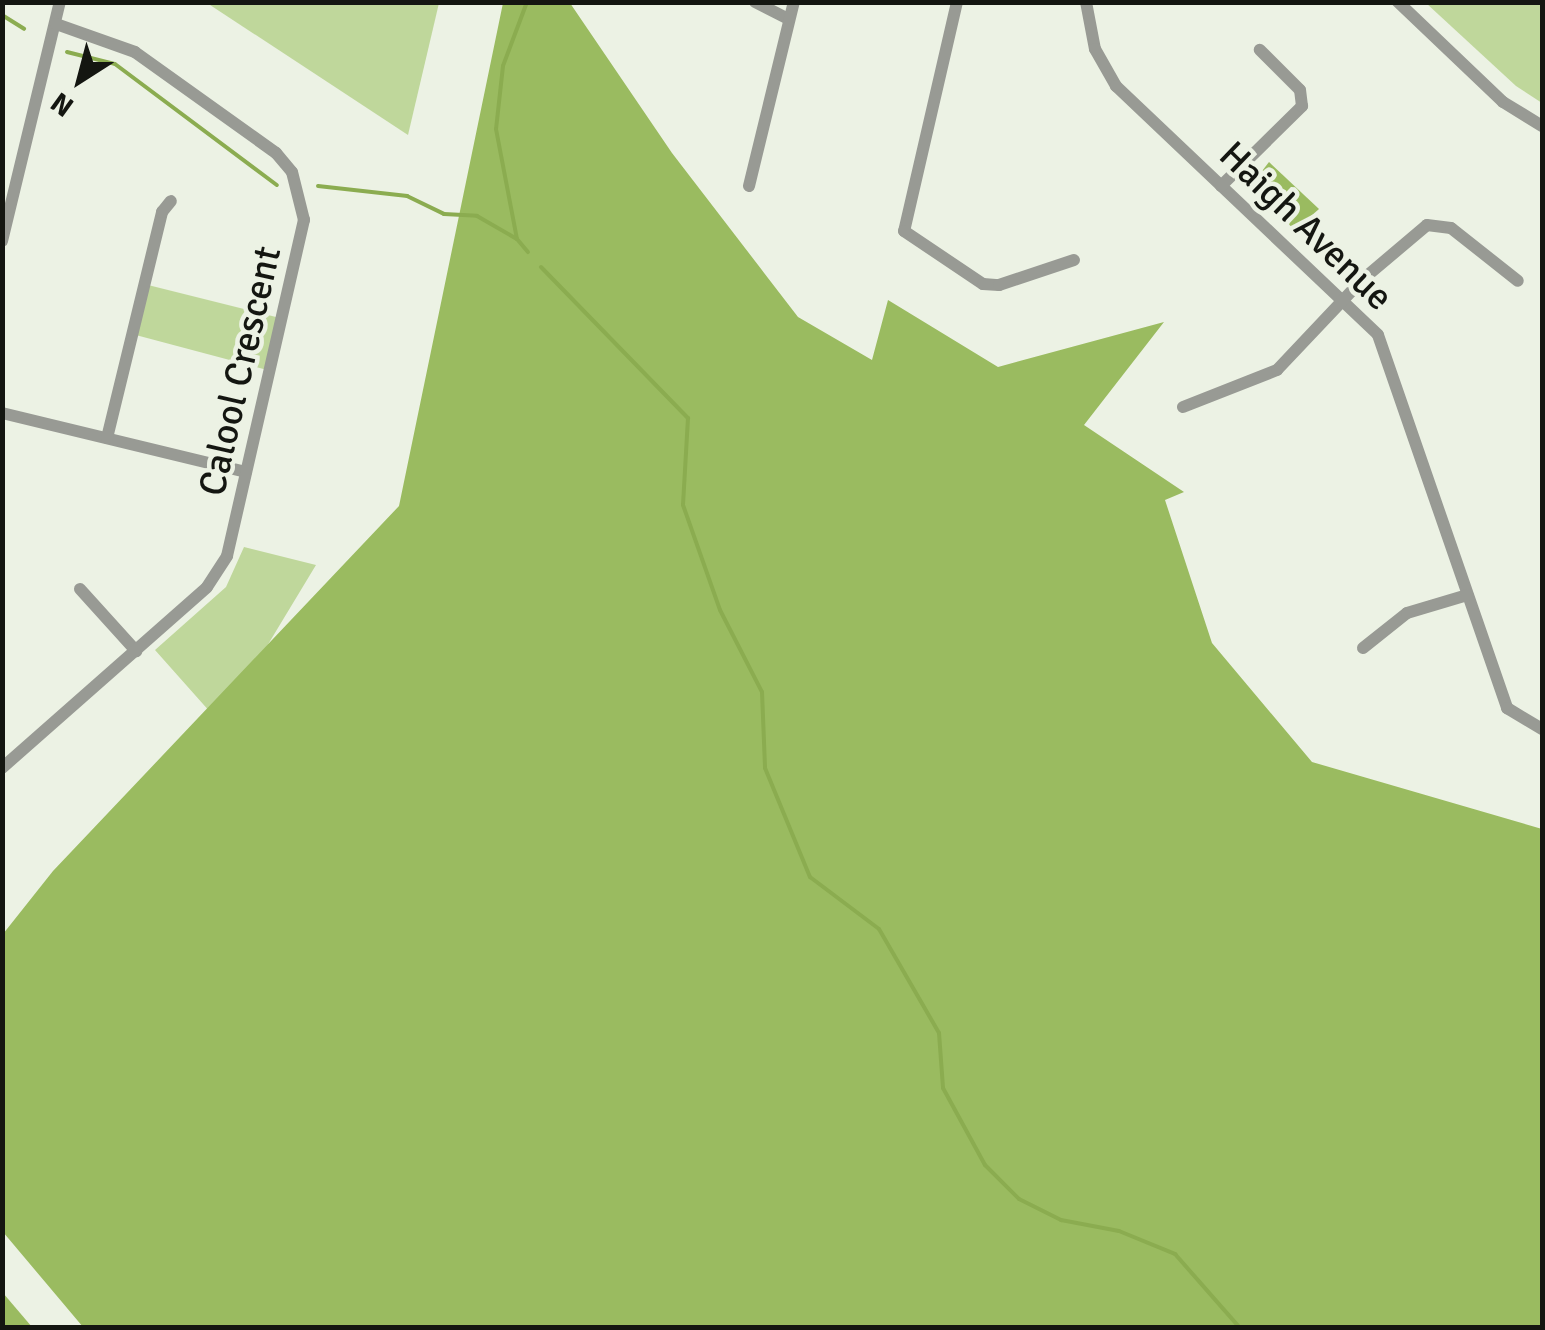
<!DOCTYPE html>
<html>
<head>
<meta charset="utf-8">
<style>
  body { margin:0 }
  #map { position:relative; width:1545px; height:1330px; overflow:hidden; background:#ecf2e4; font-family:Signika,sans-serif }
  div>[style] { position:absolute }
  .green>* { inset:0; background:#bfd79b }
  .forest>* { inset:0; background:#9abb60 }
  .stream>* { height:4px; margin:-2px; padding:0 2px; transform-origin:2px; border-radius:2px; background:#8bac50 }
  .minor>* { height:12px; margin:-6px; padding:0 6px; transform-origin:6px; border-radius:6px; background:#989a94 }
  span { translate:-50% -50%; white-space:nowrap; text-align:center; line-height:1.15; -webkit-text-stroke:9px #ecf2e4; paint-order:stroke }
  .street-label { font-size:38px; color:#141611 }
  .frame { position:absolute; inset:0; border:5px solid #141611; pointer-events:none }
  .north { position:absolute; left:30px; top:30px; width:100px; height:100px; -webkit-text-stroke:8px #ecf2e4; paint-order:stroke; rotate:216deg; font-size:28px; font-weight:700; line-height:40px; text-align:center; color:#141611 }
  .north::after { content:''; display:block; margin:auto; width:35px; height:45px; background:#141611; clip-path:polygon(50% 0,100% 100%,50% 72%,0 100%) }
</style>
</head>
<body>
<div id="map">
  <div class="green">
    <i style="clip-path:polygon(207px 3px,439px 3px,408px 135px)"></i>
    <i style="clip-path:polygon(1426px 3px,1542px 3px,1542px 103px,1516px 86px)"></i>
    <i style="clip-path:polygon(144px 284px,284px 319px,271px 371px,132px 334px)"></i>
    <i style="clip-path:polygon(244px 547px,316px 565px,261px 656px,227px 731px,155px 650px,226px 587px)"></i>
  </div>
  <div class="forest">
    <i style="clip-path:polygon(503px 3px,570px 3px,672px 153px,798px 317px,872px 360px,888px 300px,998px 367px,1164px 322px,1084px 425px,1184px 492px,1165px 500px,1212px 643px,1312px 762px,1542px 829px,1542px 1327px,83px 1327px,3px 1232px,3px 934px,53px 871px,399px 506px)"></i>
    <i style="clip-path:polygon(1269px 162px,1319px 209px,1295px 230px,1249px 188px)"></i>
    <i style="clip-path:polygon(3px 1293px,32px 1327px,3px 1327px)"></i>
  </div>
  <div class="stream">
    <i style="left:527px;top:2px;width:68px;rotate:110.6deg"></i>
    <i style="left:503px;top:66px;width:63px;rotate:96.3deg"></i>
    <i style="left:496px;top:129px;width:112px;rotate:79.2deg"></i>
    <i style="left:517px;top:239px;width:17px;rotate:50deg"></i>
    <i style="left:2px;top:15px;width:26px;rotate:32deg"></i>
    <i style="left:67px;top:52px;width:49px;rotate:14deg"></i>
    <i style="left:115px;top:64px;width:202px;rotate:36.8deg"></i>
    <i style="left:318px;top:186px;width:90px;rotate:6.4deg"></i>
    <i style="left:407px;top:196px;width:41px;rotate:25.9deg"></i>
    <i style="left:444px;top:214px;width:33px;rotate:3deg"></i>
    <i style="left:477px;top:216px;width:46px;rotate:29.9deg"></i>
    <i style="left:541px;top:267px;width:211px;rotate:45.8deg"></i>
    <i style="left:688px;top:418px;width:87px;rotate:93.3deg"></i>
    <i style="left:683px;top:505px;width:111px;rotate:70.6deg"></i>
    <i style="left:720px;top:610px;width:92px;rotate:62.9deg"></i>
    <i style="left:762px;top:692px;width:76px;rotate:87.7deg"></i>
    <i style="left:765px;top:768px;width:118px;rotate:67.6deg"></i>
    <i style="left:810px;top:877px;width:86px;rotate:37deg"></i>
    <i style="left:879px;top:929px;width:120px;rotate:60deg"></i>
    <i style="left:939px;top:1033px;width:55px;rotate:85.8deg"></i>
    <i style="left:943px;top:1088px;width:88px;rotate:61.4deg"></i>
    <i style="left:985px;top:1165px;width:48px;rotate:45deg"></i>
    <i style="left:1019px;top:1199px;width:47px;rotate:26.6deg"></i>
    <i style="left:1061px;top:1220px;width:59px;rotate:10.7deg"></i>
    <i style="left:1119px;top:1231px;width:61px;rotate:22.3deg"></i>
    <i style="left:1175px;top:1254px;width:98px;rotate:48.7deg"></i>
  </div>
  <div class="minor">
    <i style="left:755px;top:2px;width:38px;rotate:27deg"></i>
    <i style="left:957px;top:2px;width:235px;rotate:103deg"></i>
    <i style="left:904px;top:231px;width:95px;rotate:33.9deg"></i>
    <i style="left:983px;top:284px;width:16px;rotate:4deg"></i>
    <i style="left:999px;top:285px;width:79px;rotate:-18.4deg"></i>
    <i style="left:1086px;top:2px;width:48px;rotate:79.2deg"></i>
    <i style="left:1095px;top:49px;width:43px;rotate:60.4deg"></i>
    <i style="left:1116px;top:86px;width:361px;rotate:43.5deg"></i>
    <i style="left:1378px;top:335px;width:395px;rotate:70.9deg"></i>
    <i style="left:1507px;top:708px;width:41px;rotate:31deg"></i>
    <i style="left:1398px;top:2px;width:145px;rotate:43.6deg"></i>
    <i style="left:1503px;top:102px;width:46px;rotate:31.6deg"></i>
    <i style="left:749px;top:186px;width:189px;rotate:-76.3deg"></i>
    <i style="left:1221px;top:186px;width:114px;rotate:-44.6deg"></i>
    <i style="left:1302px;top:106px;width:16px;rotate:-97deg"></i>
    <i style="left:1300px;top:90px;width:57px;rotate:-135deg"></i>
    <i style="left:2px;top:241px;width:246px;rotate:-76.4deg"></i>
    <i style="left:1183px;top:407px;width:101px;rotate:-21.5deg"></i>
    <i style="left:1277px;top:370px;width:124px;rotate:-46.6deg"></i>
    <i style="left:1362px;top:280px;width:85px;rotate:-40.2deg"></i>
    <i style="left:1427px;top:225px;width:24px;rotate:7deg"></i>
    <i style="left:1451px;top:228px;width:85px;rotate:38.3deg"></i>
    <i style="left:2px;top:413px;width:251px;rotate:13.6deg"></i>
    <i style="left:107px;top:438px;width:233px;rotate:-76.3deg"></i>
    <i style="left:162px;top:212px;width:14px;rotate:-51deg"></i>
    <i style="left:80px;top:589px;width:84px;rotate:47.9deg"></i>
    <i style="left:1363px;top:648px;width:56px;rotate:-38.5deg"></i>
    <i style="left:1407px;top:613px;width:63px;rotate:-16.7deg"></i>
    <i style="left:2px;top:768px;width:273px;rotate:-41.4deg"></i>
    <i style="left:207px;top:587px;width:37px;rotate:-57deg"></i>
    <i style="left:227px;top:556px;width:345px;rotate:-77.1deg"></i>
    <i style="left:304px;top:220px;width:49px;rotate:-104deg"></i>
    <i style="left:292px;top:172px;width:25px;rotate:-130deg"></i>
    <i style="left:276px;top:153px;width:173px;rotate:-144.4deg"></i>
    <i style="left:135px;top:52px;width:84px;rotate:-160.5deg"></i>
  </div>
  <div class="street-label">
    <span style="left:1306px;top:226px;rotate:44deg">Haigh Avenue</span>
    <span style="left:240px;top:371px;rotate:-77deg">Calool Crescent</span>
  </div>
  <div class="frame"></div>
  <div class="north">N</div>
</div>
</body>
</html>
